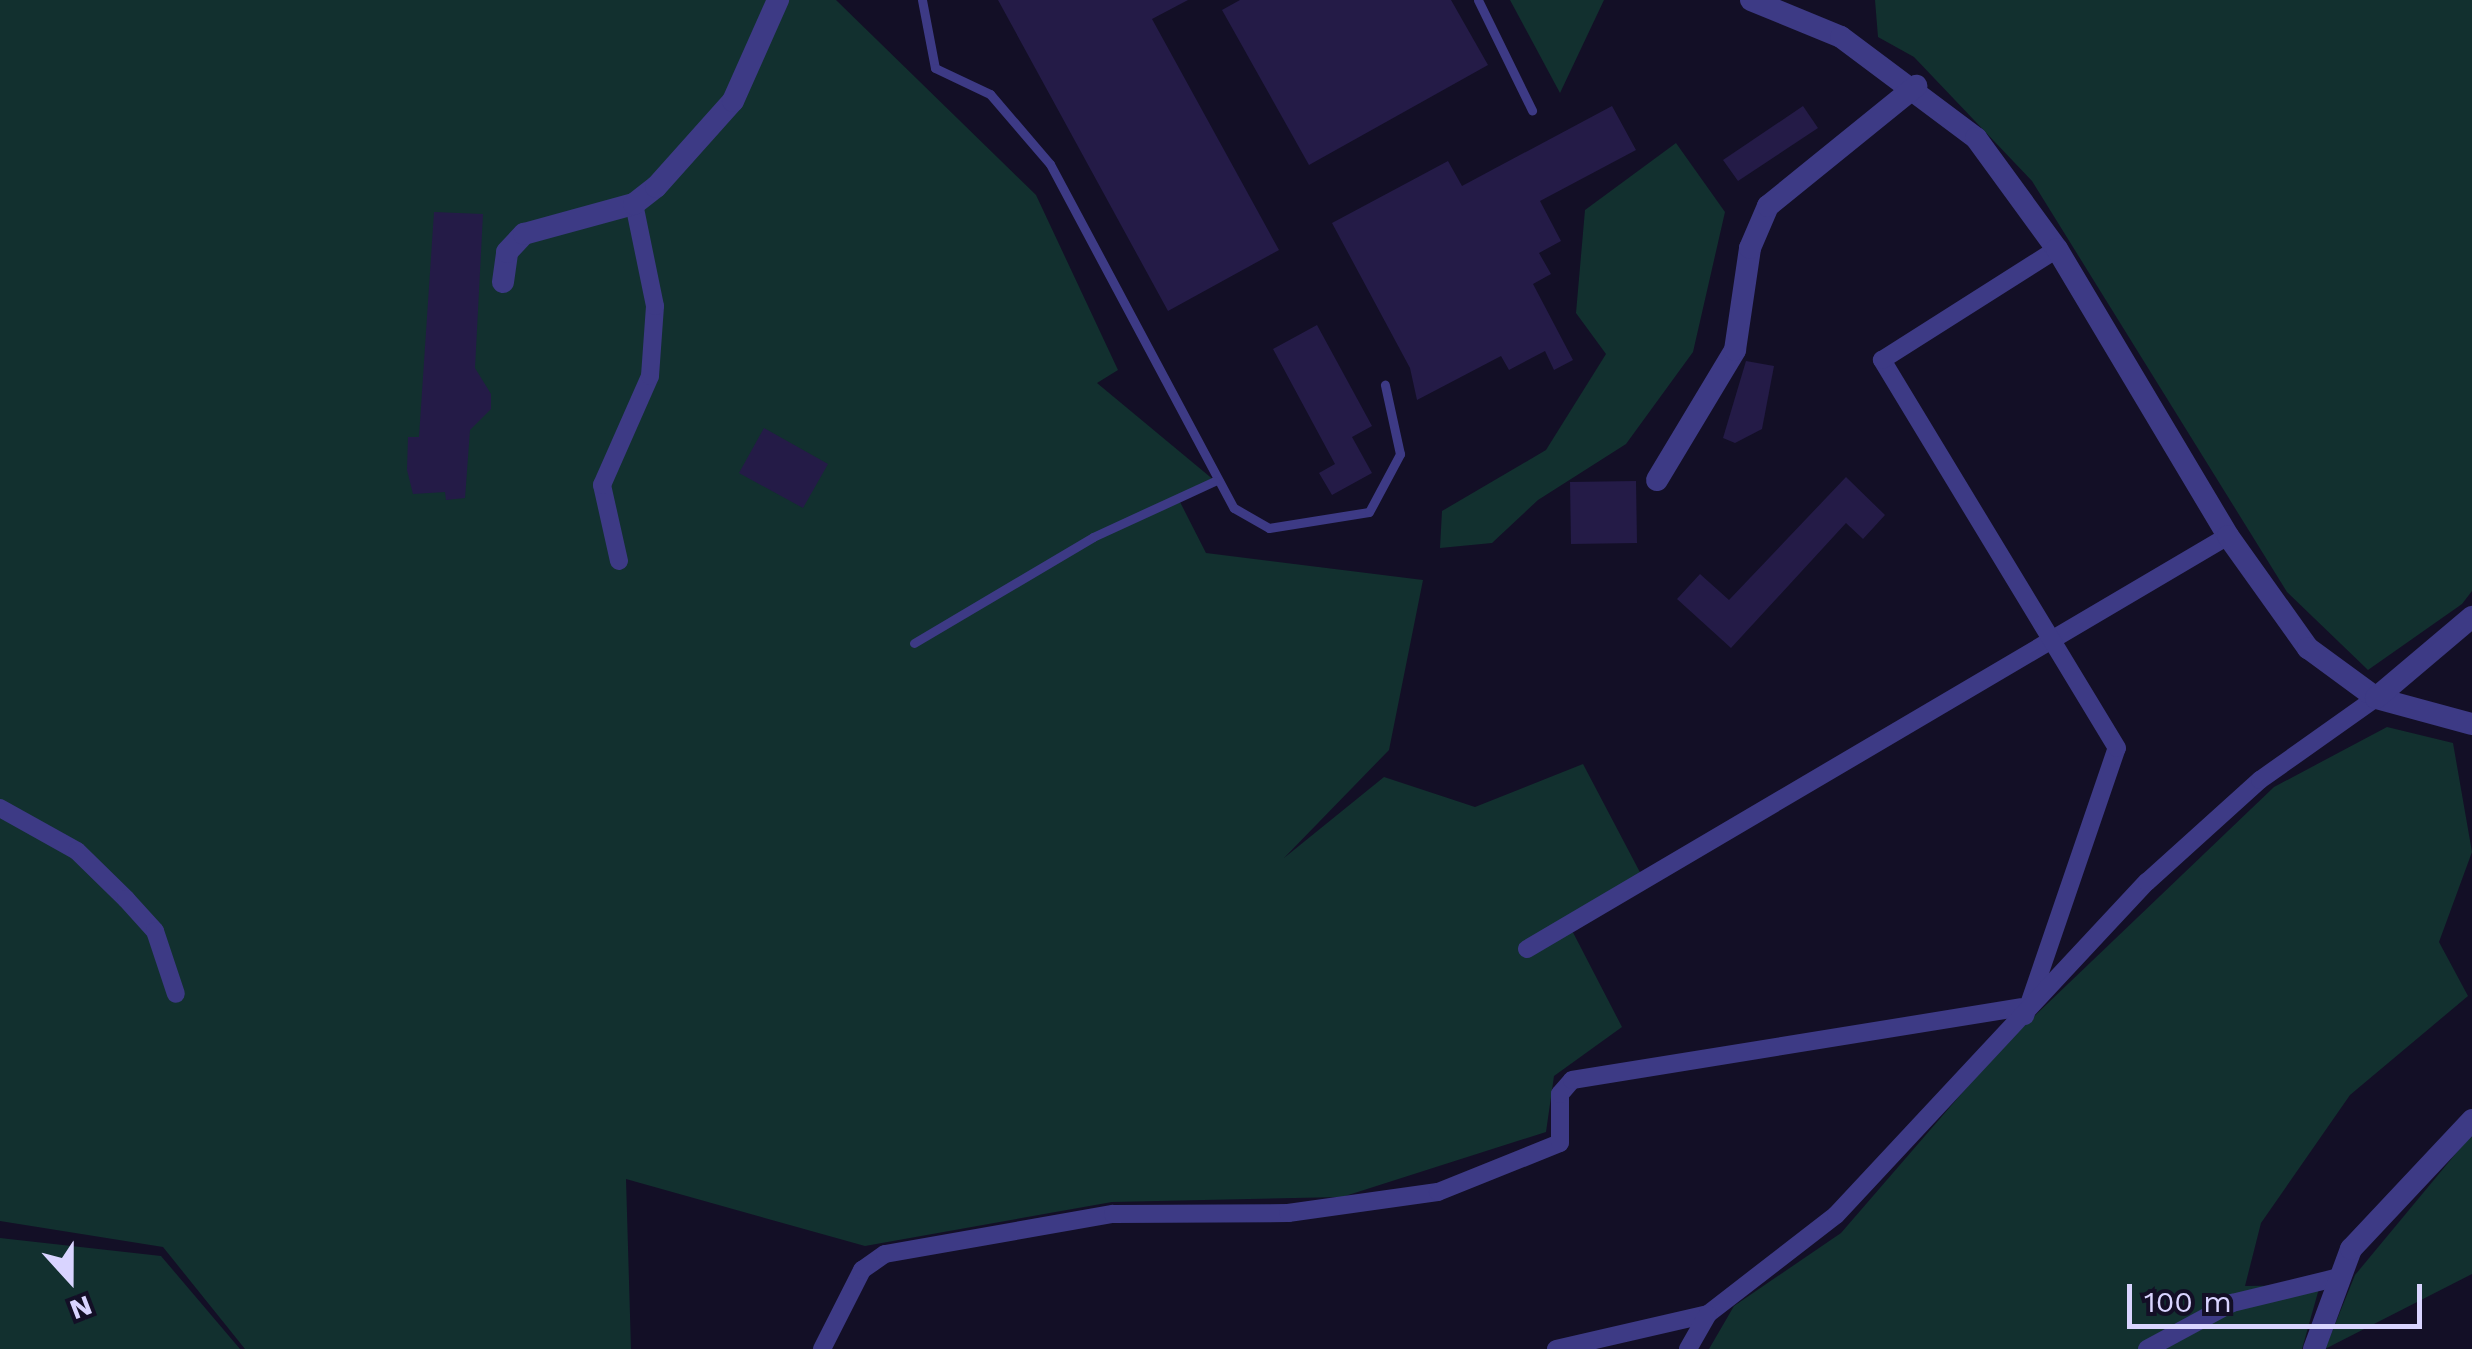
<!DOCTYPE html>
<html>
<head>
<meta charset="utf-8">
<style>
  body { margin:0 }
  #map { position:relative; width:2472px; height:1349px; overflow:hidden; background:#130f26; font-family:"Work Sans",sans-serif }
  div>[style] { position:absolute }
  .green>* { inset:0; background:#12302f }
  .building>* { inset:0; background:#241b47 }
  .service>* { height:9px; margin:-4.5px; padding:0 4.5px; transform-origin:4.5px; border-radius:4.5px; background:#3d3a85 }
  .minor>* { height:18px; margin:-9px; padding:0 9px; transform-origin:9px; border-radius:9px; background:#3d3a85 }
  .tertiary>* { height:22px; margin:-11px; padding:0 11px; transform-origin:11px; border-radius:11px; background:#3d3a85 }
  span { translate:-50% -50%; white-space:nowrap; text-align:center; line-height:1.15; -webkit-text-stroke:8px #130f26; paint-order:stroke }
  .north { position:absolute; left:20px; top:1229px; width:100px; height:100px; -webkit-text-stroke:8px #130f26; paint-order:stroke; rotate:159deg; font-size:28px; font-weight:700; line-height:40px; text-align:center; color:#d9d4ff }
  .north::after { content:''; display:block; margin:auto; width:35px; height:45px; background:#d9d4ff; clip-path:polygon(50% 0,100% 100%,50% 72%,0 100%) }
  .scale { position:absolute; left:2127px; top:1284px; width:295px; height:45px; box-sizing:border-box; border:5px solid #d9d4ff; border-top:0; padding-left:12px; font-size:30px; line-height:35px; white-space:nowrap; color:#d9d4ff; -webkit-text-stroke:8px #130f26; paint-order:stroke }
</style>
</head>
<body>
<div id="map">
  <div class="green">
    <i style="clip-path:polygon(0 0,836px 0,1036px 195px,1118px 370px,1097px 383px,1215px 481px,1180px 502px,1206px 553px,1423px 580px,1389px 750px,1284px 858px,1384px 777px,1475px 807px,1583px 764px,1643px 878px,1565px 917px,1622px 1027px,1554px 1076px,1546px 1132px,1342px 1197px,1112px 1202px,865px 1246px,626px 1179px,631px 1349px,245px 1349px,163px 1247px,0 1221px)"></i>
    <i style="clip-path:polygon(1510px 0,1604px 0,1560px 93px)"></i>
    <i style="clip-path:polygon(1875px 0,2472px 0,2472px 591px,2462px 604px,2368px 670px,2287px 592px,2032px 181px,1914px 57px,1878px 37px)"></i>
    <i style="clip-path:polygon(1676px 143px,1725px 212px,1693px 352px,1626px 444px,1538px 500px,1492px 543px,1440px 548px,1442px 511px,1546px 450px,1606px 354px,1576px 313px,1585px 210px)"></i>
    <i style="clip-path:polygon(2387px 727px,2453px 743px,2472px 852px,2439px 942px,2468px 996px,2350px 1095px,2261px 1223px,2245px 1286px,2320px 1285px,2302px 1349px,1709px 1349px,1734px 1306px,1841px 1233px,2001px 1048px,2274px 787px)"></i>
    <i style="clip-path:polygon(2472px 1134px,2472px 1274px,2325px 1349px,2355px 1275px)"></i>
    <i style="clip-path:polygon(0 1238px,161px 1256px,240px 1349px,0 1349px)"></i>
  </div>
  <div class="building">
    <i style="clip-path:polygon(998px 0,1188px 0,1152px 19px,1279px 250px,1168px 311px)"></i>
    <i style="clip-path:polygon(1240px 0,1451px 0,1488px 65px,1309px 165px,1222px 10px)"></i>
    <i style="clip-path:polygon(1612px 106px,1636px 150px,1540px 201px,1561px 241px,1539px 253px,1551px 274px,1533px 284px,1573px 360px,1554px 370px,1545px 351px,1509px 370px,1501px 356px,1417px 400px,1410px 368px,1332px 223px,1448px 161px,1462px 186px)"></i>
    <i style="clip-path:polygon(1803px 106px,1818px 128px,1738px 181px,1723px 160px)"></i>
    <i style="clip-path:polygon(434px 212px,483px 214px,475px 368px,491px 394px,491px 409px,470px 430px,465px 498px,446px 500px,445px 492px,413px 494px,407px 470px,408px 437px,419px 437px)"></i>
    <i style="clip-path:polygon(1317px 325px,1372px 426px,1352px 437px,1372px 473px,1332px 495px,1319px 473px,1335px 464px,1273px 349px)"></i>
    <i style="clip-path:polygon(1746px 361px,1774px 366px,1762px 429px,1735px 443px,1723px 438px)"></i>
    <i style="clip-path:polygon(764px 428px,828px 464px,803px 508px,739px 473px)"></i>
    <i style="clip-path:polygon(1846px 477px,1885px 515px,1863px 539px,1846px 523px,1731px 648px,1677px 599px,1700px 574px,1729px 600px)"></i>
    <i style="clip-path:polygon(1636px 481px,1637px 543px,1571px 544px,1570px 482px)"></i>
  </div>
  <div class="service">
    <i style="left:922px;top:0;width:69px;rotate:79.2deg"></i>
    <i style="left:935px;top:68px;width:61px;rotate:25.3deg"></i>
    <i style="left:990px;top:94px;width:92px;rotate:49.4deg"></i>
    <i style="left:1050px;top:164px;width:390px;rotate:61.9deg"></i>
    <i style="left:1234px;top:508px;width:40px;rotate:29.7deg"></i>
    <i style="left:1269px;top:528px;width:101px;rotate:-9.1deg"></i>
    <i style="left:1369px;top:512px;width:66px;rotate:-61.9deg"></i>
    <i style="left:1400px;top:454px;width:71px;rotate:-102.3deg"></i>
    <i style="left:1478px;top:0;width:123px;rotate:63.9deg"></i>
    <i style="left:914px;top:643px;width:208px;rotate:-30.6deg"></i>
    <i style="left:1093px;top:537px;width:134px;rotate:-24.7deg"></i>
  </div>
  <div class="minor">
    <i style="left:619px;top:561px;width:78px;rotate:-102.6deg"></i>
    <i style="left:602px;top:485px;width:119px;rotate:-66.2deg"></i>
    <i style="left:650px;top:376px;width:70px;rotate:-85.9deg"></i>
    <i style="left:655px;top:306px;width:104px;rotate:-101.6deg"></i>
    <i style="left:0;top:808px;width:88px;rotate:29.2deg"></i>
    <i style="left:77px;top:851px;width:69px;rotate:44.4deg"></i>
    <i style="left:126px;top:899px;width:43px;rotate:47.8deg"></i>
    <i style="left:155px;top:931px;width:66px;rotate:71.6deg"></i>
    <i style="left:1527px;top:949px;width:814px;rotate:-30.5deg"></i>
    <i style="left:2025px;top:1016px;width:283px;rotate:-71.1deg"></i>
    <i style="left:2117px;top:748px;width:454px;rotate:-121.2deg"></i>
    <i style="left:1882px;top:360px;width:207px;rotate:-32.4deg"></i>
    <i style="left:822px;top:1349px;width:89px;rotate:-63.1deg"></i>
    <i style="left:862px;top:1270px;width:28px;rotate:-35deg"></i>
    <i style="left:885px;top:1254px;width:231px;rotate:-10deg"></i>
    <i style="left:1113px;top:1214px;width:175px;rotate:-0.3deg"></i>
    <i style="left:1288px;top:1213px;width:151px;rotate:-8deg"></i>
    <i style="left:1438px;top:1192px;width:131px;rotate:-21.9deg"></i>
    <i style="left:1560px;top:1143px;width:49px;rotate:-90deg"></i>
    <i style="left:1560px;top:1094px;width:18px;rotate:-49deg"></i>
    <i style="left:1572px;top:1080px;width:455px;rotate:-9.2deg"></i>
    <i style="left:1556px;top:1349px;width:156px;rotate:-13deg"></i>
    <i style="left:1708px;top:1314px;width:162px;rotate:-37.7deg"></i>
    <i style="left:1836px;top:1215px;width:456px;rotate:-47deg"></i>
    <i style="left:2147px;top:882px;width:152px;rotate:-42.1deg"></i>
    <i style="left:2260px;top:780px;width:142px;rotate:-35.3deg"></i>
    <i style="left:1688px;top:1349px;width:40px;rotate:-60.3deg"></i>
    <i style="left:2147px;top:1349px;width:97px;rotate:-28.4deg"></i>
    <i style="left:2232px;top:1303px;width:106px;rotate:-13.6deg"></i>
  </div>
  <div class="tertiary">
    <i style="left:1751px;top:0;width:97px;rotate:22.3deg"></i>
    <i style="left:1841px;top:37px;width:169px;rotate:36.8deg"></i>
    <i style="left:1976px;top:138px;width:137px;rotate:53.9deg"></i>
    <i style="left:2057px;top:249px;width:334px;rotate:59.2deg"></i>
    <i style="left:2228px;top:536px;width:138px;rotate:54.5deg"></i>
    <i style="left:2308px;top:648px;width:84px;rotate:36.3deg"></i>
    <i style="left:2376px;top:698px;width:99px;rotate:15.2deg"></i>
    <i style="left:503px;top:282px;width:30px;rotate:-82deg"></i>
    <i style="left:507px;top:252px;width:25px;rotate:-47deg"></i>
    <i style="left:524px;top:234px;width:114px;rotate:-15.3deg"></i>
    <i style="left:634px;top:204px;width:28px;rotate:-38deg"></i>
    <i style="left:656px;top:187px;width:115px;rotate:-48.2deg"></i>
    <i style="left:733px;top:101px;width:111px;rotate:-66deg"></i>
    <i style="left:1657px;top:480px;width:152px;rotate:-59deg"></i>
    <i style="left:1735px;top:350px;width:103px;rotate:-81.6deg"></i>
    <i style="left:1750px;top:248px;width:46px;rotate:-66.8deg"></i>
    <i style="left:1768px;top:206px;width:191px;rotate:-39deg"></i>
    <i style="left:2376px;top:698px;width:126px;rotate:-40.2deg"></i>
    <i style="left:2314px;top:1349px;width:107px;rotate:-69.7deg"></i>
    <i style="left:2351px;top:1249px;width:177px;rotate:-46.8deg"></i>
  </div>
  <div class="north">N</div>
  <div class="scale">100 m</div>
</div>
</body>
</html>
